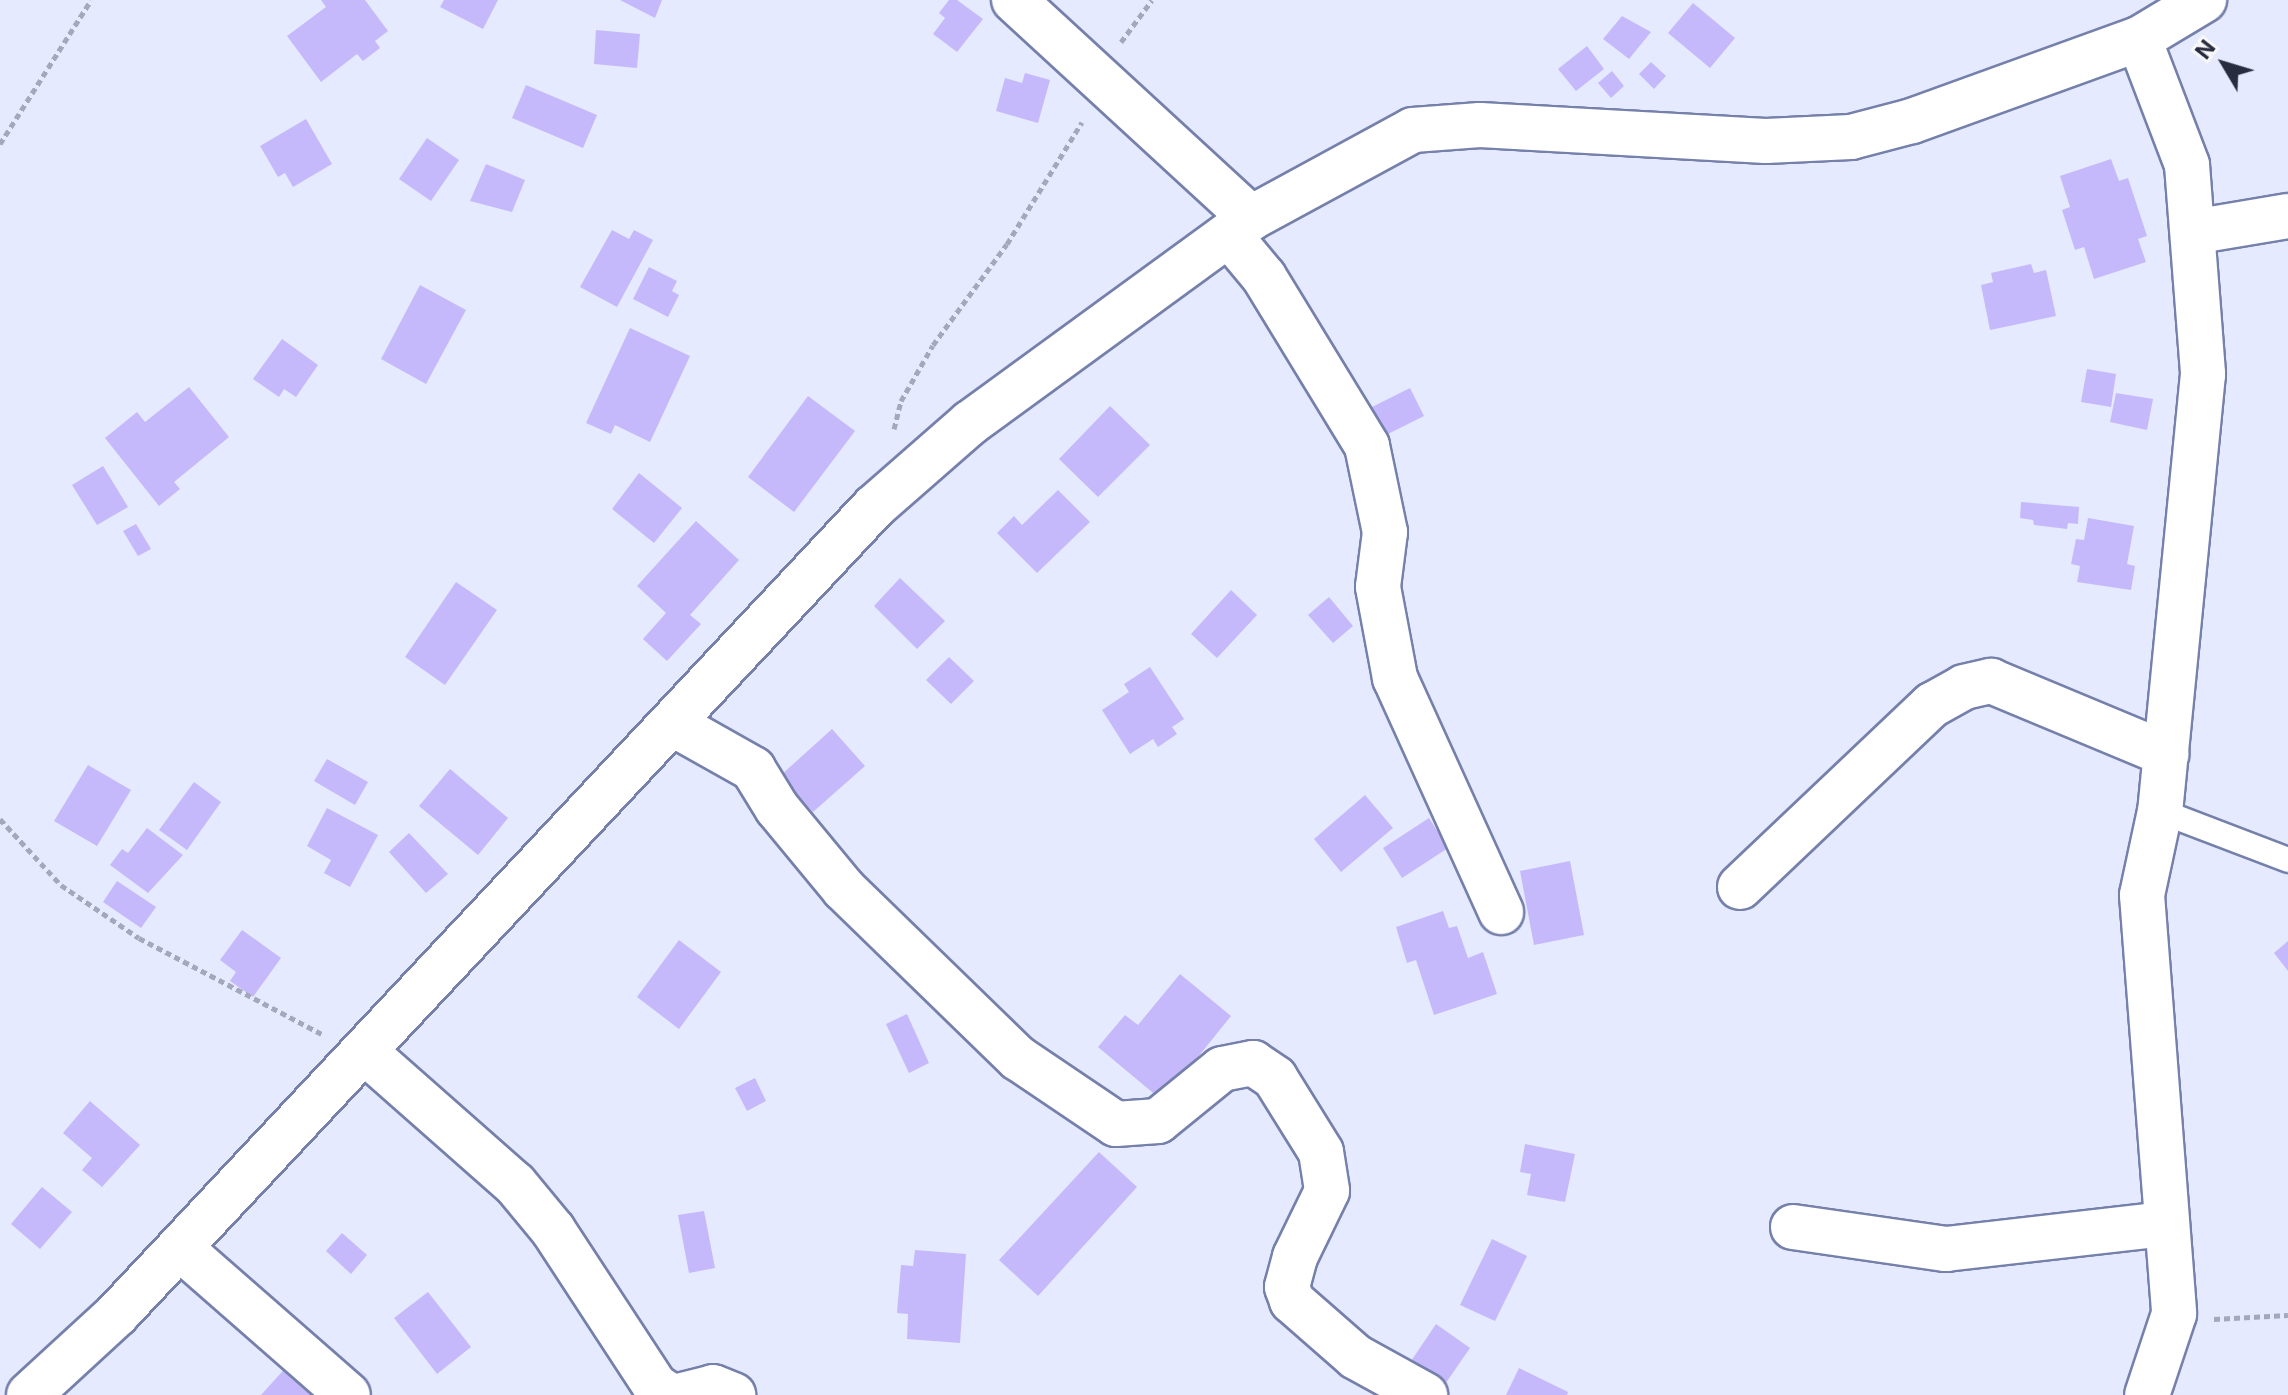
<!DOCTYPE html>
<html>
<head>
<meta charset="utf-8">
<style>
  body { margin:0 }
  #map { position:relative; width:2288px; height:1395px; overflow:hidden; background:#e5eafe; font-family:Inter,sans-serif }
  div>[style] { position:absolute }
  .building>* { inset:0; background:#c6b9fb }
  .path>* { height:5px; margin-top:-2.5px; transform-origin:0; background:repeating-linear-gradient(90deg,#a4a8bc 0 6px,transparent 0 10px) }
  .roads { filter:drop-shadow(2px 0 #7580ab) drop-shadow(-2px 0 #7580ab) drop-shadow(0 2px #7580ab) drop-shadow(0 -2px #7580ab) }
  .service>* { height:24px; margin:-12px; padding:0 12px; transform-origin:12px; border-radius:12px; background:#fff }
  .minor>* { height:44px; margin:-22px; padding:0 22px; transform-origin:22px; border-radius:22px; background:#fff }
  span { translate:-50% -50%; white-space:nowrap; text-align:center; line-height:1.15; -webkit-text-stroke:8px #f8f8f8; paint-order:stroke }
  .north { position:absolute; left:2184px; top:24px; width:80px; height:80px; -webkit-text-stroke:6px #f8f8f8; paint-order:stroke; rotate:308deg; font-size:22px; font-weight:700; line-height:32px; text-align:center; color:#282c3f }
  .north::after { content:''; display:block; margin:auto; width:28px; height:36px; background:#282c3f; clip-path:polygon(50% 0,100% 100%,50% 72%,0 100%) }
</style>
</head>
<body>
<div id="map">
  <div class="building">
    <i style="clip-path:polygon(321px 0,365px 0,388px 31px,375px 41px,380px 48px,363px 61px,357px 54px,321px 82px,287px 36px,326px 7px)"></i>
    <i style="clip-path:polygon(444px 0,498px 0,483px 29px,440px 7px)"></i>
    <i style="clip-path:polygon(620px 0,662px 0,655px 18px)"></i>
    <i style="clip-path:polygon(949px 0,957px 0,983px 19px,957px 52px,933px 34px,945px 18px,939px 13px)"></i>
    <i style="clip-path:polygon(1693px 3px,1735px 38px,1710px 68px,1668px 33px)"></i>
    <i style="clip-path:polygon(1622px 16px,1651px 32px,1629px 59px,1603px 39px)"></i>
    <i style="clip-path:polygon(596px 30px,640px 34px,637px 68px,594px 64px)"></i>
    <i style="clip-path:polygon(1587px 46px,1604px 69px,1576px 91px,1558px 69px)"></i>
    <i style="clip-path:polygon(1651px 62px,1666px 76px,1654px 89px,1639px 74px)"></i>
    <i style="clip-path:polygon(1612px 71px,1624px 86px,1611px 98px,1598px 83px)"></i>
    <i style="clip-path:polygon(1025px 73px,1050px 80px,1038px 123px,996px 111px,1005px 78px,1022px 83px)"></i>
    <i style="clip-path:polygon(526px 85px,597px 115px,583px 148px,512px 118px)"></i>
    <i style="clip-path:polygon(306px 119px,332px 164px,293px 187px,285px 173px,278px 177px,260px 146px)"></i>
    <i style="clip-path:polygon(427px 138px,459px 160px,431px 201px,399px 179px)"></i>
    <i style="clip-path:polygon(2111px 159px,2119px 181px,2128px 178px,2147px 236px,2138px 239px,2146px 262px,2094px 279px,2084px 247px,2075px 250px,2062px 210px,2070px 207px,2060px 176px)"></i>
    <i style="clip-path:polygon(486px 164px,525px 180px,512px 212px,470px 201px)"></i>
    <i style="clip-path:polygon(612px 230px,629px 239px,634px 230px,653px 240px,617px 307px,580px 287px)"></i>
    <i style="clip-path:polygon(2031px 264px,2034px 273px,2046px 270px,2056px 316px,1990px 330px,1981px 285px,1993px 282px,1991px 273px)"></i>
    <i style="clip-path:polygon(649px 267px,677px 281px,672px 291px,679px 295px,668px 317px,633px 299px)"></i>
    <i style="clip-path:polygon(420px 285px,466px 310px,426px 384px,381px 359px)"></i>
    <i style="clip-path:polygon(630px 328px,690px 356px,650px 442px,615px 425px,611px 434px,586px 423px)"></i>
    <i style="clip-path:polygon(282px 339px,318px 365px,296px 397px,284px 389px,279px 397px,253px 379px)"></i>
    <i style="clip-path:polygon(2087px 369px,2116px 374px,2111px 407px,2081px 402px)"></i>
    <i style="clip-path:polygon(189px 387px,229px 437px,174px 482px,180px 489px,159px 506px,105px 438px,137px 412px,145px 422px)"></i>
    <i style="clip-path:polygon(1410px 388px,1424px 416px,1382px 437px,1368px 409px)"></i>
    <i style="clip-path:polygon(2116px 393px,2153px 399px,2147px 430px,2110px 422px)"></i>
    <i style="clip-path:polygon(808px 396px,855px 431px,794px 512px,748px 477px)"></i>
    <i style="clip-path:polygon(1110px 406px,1150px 445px,1098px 497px,1059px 459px)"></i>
    <i style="clip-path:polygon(103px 466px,128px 507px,97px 525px,72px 485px)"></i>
    <i style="clip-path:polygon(639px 473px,682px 508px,654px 543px,612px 509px)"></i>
    <i style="clip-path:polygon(1058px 490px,1090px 522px,1037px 573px,997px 533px,1014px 516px,1022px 525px)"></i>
    <i style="clip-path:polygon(2021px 502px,2079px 507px,2078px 524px,2068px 523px,2067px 529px,2034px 525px,2033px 520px,2020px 518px)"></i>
    <i style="clip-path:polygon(2088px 518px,2134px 526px,2127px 564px,2135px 566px,2131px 590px,2077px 582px,2080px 566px,2071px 564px,2076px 539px,2084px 540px)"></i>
    <i style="clip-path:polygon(696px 521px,739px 560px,690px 615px,701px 624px,667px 661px,643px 639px,666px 613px,637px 586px)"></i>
    <i style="clip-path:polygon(136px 524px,151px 549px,138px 556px,123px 531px)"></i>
    <i style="clip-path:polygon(900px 578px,945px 621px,917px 649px,874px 606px)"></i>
    <i style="clip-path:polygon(456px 582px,497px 610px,445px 685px,405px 657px)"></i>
    <i style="clip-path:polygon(1231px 590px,1257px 615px,1217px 658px,1191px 634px)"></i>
    <i style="clip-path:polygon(1329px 597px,1353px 626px,1333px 643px,1308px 615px)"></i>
    <i style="clip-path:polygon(949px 657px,974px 681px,951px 704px,926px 680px)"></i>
    <i style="clip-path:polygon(1150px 667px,1184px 719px,1172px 727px,1177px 734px,1158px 747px,1153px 739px,1130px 754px,1102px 710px,1129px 692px,1124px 684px)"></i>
    <i style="clip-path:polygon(832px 729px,865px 766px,813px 812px,780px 776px)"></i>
    <i style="clip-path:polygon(327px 759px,368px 782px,355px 805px,314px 781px)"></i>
    <i style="clip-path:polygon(88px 765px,131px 790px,97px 846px,54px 821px)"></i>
    <i style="clip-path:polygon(450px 769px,508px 818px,478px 855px,419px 806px)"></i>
    <i style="clip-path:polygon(194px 782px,221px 802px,187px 850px,159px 830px)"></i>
    <i style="clip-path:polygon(1365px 795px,1393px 828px,1341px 872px,1314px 839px)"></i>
    <i style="clip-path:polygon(327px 808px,378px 835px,350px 887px,324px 873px,331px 860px,307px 846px)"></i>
    <i style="clip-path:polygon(1429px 818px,1448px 848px,1402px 878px,1383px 848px)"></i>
    <i style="clip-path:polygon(147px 828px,183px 855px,148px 893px,110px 865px,122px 849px,128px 853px)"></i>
    <i style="clip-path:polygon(409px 833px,448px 874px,426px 893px,389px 852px)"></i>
    <i style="clip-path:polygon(1570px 861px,1584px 935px,1534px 945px,1520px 871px)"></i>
    <i style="clip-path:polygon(117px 881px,156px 907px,141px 928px,103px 902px)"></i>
    <i style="clip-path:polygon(1443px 911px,1449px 928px,1457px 926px,1468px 958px,1483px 952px,1497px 994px,1434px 1015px,1416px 960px,1407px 963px,1396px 927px)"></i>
    <i style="clip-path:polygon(242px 930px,281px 958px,253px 997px,230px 981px,236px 972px,220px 960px)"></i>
    <i style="clip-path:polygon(679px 940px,721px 972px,679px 1029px,637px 997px)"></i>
    <i style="clip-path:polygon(2288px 941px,2288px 971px,2274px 953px)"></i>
    <i style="clip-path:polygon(1180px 974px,1231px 1016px,1189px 1068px,1195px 1074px,1158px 1097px,1098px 1047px,1125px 1015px,1138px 1025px)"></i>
    <i style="clip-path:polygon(907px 1014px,929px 1063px,909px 1073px,886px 1024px)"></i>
    <i style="clip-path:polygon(755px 1078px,766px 1101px,747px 1111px,735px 1088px)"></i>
    <i style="clip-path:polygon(90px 1101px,140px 1145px,102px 1187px,82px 1170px,92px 1158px,63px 1133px)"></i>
    <i style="clip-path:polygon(1525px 1144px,1575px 1154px,1565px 1202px,1527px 1195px,1531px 1174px,1520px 1172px)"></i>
    <i style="clip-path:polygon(1099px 1152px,1137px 1187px,1038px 1296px,999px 1260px)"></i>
    <i style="clip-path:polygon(42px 1187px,72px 1212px,40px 1249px,11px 1224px)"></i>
    <i style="clip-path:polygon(704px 1211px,715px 1268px,689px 1273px,678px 1215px)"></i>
    <i style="clip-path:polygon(342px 1233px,367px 1255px,351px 1274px,326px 1251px)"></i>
    <i style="clip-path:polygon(1492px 1239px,1527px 1256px,1495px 1321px,1460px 1305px)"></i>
    <i style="clip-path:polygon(915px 1250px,966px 1254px,960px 1343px,907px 1339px,908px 1314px,897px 1313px,901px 1265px,913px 1266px)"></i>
    <i style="clip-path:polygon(428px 1292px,471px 1347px,437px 1374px,394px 1318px)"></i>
    <i style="clip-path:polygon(1436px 1324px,1470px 1348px,1441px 1390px,1407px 1367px)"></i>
    <i style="clip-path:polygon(290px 1363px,318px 1395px,261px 1395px)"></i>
    <i style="clip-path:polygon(1519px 1368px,1568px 1392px,1567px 1395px,1506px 1395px)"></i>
  </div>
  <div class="path">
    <i style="left:1121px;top:42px;width:52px;rotate:-53.6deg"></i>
    <i style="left:0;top:144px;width:170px;rotate:-57.7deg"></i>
    <i style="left:894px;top:429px;width:29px;rotate:-76deg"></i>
    <i style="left:901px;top:401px;width:64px;rotate:-60.3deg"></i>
    <i style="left:933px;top:345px;width:125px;rotate:-53.8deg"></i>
    <i style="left:1007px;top:244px;width:143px;rotate:-58.4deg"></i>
    <i style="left:0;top:819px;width:90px;rotate:47.3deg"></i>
    <i style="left:61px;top:885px;width:94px;rotate:34.2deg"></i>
    <i style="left:139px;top:938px;width:207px;rotate:27.7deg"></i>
    <i style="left:2214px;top:1319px;width:74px;rotate:-3.1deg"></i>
  </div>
  <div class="roads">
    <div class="service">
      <i style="left:2160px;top:811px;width:137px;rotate:20.9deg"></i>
    </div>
    <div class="minor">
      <i style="left:1014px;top:0;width:322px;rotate:42.6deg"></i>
      <i style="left:2139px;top:39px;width:135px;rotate:69.1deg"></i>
      <i style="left:2187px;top:165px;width:210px;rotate:85.6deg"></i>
      <i style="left:2203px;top:374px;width:439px;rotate:95.6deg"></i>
      <i style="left:2160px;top:811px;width:86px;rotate:102.1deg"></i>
      <i style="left:2142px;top:895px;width:420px;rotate:85.6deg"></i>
      <i style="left:2174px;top:1314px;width:85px;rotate:108.4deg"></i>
      <i style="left:2193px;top:232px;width:96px;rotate:-9.6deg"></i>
      <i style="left:1229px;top:235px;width:55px;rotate:50.2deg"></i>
      <i style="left:1264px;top:277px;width:198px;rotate:58.6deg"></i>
      <i style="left:1367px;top:446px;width:88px;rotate:78.2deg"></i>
      <i style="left:1385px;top:532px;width:55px;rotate:97.3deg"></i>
      <i style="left:1378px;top:587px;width:93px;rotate:79.4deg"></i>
      <i style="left:1395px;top:678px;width:257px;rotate:65.6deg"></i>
      <i style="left:675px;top:725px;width:90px;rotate:29.4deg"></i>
      <i style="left:753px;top:769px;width:46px;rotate:58.4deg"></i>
      <i style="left:777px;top:808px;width:105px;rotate:50.4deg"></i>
      <i style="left:844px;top:889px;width:243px;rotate:44.2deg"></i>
      <i style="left:1018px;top:1058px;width:118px;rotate:34deg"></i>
      <i style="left:1116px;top:1124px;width:42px;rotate:-4.1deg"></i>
      <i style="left:1158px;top:1121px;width:82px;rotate:-39.1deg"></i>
      <i style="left:1222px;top:1069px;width:32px;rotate:-11deg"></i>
      <i style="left:1253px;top:1063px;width:27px;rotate:34deg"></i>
      <i style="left:1275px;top:1078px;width:87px;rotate:58.1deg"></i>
      <i style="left:1321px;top:1152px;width:39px;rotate:81deg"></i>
      <i style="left:1327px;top:1191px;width:73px;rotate:115.9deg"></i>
      <i style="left:1295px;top:1257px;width:31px;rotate:105deg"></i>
      <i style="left:1287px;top:1287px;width:15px;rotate:70deg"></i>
      <i style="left:1292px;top:1301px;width:85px;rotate:41.2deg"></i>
      <i style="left:1356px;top:1357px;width:79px;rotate:28.8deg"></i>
      <i style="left:1740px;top:887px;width:265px;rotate:-43.5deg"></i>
      <i style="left:1932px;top:705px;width:37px;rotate:-29deg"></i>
      <i style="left:1964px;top:687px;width:28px;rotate:-13deg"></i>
      <i style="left:1991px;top:681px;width:190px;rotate:22.6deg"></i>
      <i style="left:364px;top:1051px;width:201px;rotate:41.4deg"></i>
      <i style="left:515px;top:1184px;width:60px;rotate:50.4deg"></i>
      <i style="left:553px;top:1230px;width:186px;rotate:56.8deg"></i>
      <i style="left:655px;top:1386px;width:17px;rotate:33deg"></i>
      <i style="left:1793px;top:1227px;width:155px;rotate:8.2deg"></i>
      <i style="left:1946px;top:1249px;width:221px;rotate:-6.5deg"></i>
      <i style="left:180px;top:1248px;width:223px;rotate:41.2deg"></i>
      <i style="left:29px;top:1395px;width:120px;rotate:-42.6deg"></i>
      <i style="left:117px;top:1314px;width:1106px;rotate:-46.83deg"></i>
      <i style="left:874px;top:507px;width:128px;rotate:-41.2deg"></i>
      <i style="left:970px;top:423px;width:348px;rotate:-36.1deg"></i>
      <i style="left:1251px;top:218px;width:184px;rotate:-28.5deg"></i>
      <i style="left:1413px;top:130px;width:67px;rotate:-4.3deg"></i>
      <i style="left:1480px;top:125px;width:286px;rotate:3.2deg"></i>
      <i style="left:1766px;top:141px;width:85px;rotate:-2.7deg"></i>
      <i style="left:1851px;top:137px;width:63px;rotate:-14.7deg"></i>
      <i style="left:1912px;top:121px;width:241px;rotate:-19.9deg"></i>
      <i style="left:2139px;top:39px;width:76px;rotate:-31deg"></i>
      <i style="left:682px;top:1395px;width:32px;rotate:-14deg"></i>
      <i style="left:713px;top:1387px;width:22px;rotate:22deg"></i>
    </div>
  </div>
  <div class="north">N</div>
</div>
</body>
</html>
